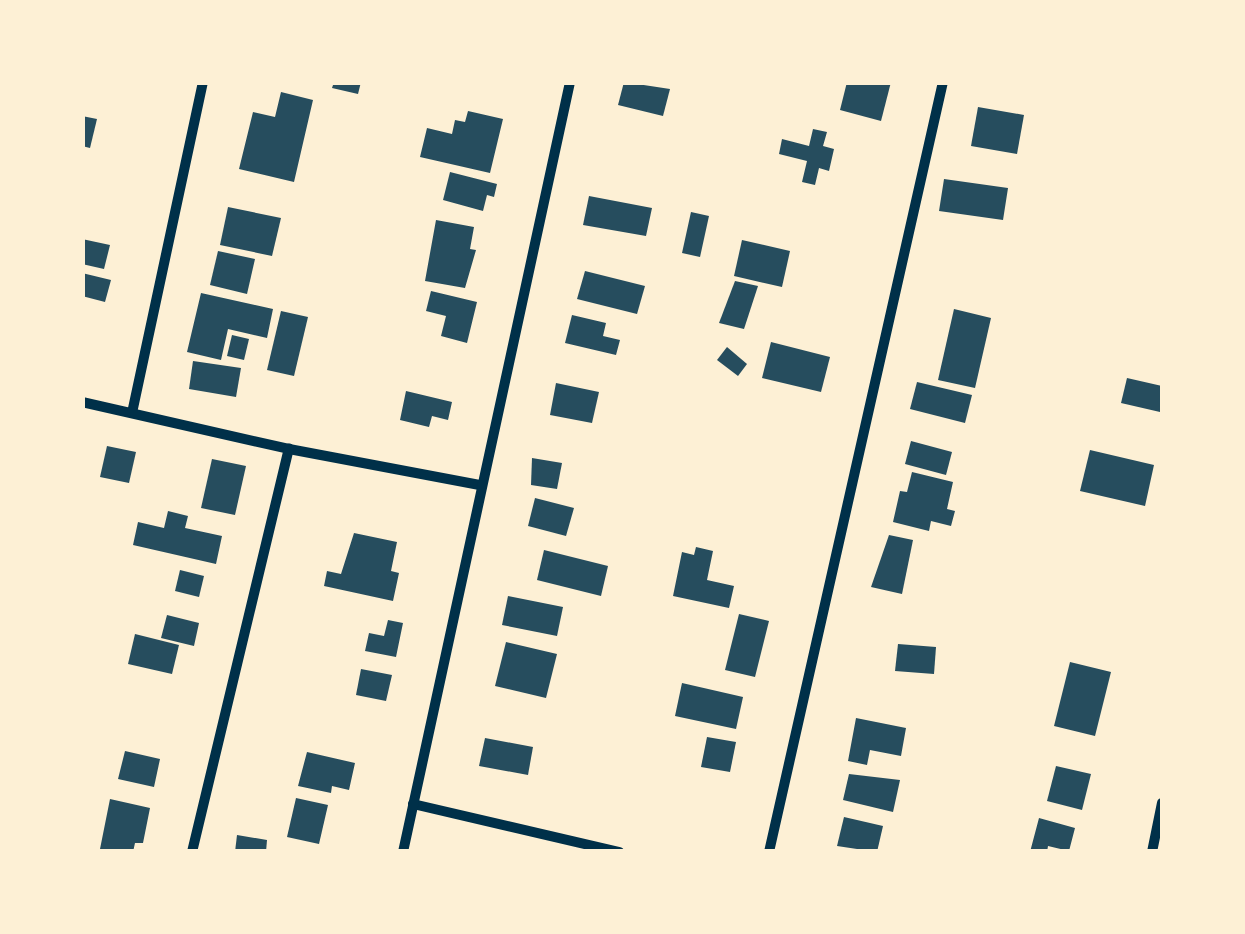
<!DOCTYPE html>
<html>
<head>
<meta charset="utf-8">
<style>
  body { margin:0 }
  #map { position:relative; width:1245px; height:934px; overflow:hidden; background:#fdf0d5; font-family:"Space Grotesk",sans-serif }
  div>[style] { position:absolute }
  .building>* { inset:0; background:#264d5e }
  .minor>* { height:10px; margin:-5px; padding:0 5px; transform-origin:5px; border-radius:5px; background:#003049 }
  span { translate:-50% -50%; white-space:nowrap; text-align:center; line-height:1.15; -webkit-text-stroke:8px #fdf0d5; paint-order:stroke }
  .frame { position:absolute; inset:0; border:85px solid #fdf0d5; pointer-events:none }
</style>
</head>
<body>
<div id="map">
  <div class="building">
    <i style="clip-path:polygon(334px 82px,361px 82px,358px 94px,332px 88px)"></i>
    <i style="clip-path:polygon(624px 82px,670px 89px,663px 116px,618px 105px)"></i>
    <i style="clip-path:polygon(847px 82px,891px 82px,881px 121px,840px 110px)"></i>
    <i style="clip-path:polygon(281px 92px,313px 100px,294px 182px,239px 169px,253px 112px,275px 117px)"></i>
    <i style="clip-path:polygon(978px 107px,1024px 115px,1017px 154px,971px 146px)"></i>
    <i style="clip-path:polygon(468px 111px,503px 119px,490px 173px,420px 157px,427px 128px,452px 134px,455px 120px,465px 122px)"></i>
    <i style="clip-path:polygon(82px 116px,97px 119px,90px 148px,82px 146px)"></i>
    <i style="clip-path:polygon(813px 129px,827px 132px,823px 146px,834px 149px,829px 171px,819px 168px,815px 185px,802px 182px,807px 161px,779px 154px,782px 139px,809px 146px)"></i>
    <i style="clip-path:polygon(450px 172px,497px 184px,494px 197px,487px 195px,483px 211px,443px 200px)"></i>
    <i style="clip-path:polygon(944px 179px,1008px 188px,1003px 220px,939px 211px)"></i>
    <i style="clip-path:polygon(589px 196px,652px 208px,646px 236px,583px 225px)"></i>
    <i style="clip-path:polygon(228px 207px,281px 218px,272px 256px,220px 245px)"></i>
    <i style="clip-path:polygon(691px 212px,709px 216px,700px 257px,682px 253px)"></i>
    <i style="clip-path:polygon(436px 220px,474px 227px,470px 249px,476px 250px,465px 288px,425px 281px)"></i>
    <i style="clip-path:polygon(82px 239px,110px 245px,104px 269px,82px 264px)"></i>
    <i style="clip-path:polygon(742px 240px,790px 251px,782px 287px,734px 276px)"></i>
    <i style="clip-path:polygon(218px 251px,255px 259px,247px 294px,210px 285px)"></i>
    <i style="clip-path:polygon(585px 271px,645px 286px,637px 314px,577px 299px)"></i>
    <i style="clip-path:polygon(82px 273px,111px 280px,105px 302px,82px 296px)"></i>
    <i style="clip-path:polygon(735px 281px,758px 286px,744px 329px,719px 323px)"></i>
    <i style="clip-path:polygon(431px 291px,477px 302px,467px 343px,441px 336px,446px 316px,426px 311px)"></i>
    <i style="clip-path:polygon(201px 293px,273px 309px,267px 338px,228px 329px,221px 360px,187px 352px)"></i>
    <i style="clip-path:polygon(954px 309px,991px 318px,975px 388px,938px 380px)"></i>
    <i style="clip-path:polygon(281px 311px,308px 317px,294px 376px,267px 370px)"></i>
    <i style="clip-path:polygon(572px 315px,606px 323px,603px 336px,620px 340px,616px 355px,565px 343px)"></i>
    <i style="clip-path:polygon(232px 335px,249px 339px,244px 360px,227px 356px)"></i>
    <i style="clip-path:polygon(771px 342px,830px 357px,821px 392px,762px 378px)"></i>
    <i style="clip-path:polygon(727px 347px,747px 364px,738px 376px,717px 360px)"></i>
    <i style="clip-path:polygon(193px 361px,241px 368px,236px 397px,189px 389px)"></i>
    <i style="clip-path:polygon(1127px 378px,1162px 386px,1160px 412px,1121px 403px)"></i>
    <i style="clip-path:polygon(917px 382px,972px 395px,965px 423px,910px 409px)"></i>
    <i style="clip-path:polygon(556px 383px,599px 392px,592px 423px,550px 415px)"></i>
    <i style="clip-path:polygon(406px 391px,452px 402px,448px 420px,432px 416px,429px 427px,400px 420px)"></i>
    <i style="clip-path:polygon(911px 441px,952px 452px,946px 475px,905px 464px)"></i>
    <i style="clip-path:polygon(107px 446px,136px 452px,129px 483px,100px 477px)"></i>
    <i style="clip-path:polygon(1090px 450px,1154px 465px,1145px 506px,1080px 491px)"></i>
    <i style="clip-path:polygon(532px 458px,562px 463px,557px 489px,531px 485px)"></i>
    <i style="clip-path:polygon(212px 459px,246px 466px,235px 515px,201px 508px)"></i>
    <i style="clip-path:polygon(912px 472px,953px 482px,947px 509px,955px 511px,951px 526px,931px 521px,929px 531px,893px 522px,900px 491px,907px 492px)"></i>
    <i style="clip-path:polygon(535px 498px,574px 508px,566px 536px,528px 526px)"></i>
    <i style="clip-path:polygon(168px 511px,188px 516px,185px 528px,222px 536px,216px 564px,133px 545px,138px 522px,164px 528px)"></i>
    <i style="clip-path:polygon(354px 533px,397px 542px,391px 571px,399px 573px,393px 601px,324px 586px,327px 571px,341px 574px)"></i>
    <i style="clip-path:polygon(889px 535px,913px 540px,902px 594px,871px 587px)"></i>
    <i style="clip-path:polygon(696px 547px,713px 551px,707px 580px,734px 586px,729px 608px,673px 596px,682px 552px,694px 555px)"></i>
    <i style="clip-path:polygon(544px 550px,608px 566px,601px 596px,537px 580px)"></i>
    <i style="clip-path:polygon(180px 570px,204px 576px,199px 597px,175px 591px)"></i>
    <i style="clip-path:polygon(508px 596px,563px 607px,557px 636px,502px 625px)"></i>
    <i style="clip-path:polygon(739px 614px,769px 621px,755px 677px,725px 670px)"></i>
    <i style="clip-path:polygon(167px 615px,199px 623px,194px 646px,161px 638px)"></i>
    <i style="clip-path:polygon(388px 620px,403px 623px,396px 657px,365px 651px,369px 633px,384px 636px)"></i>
    <i style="clip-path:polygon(135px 634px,179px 645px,172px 674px,128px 664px)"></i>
    <i style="clip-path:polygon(506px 642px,557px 654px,546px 698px,495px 686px)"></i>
    <i style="clip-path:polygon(898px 644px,936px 647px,934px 674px,895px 671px)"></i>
    <i style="clip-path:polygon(1070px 662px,1111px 672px,1095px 736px,1054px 726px)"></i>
    <i style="clip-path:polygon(361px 669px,392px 675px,386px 701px,356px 695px)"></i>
    <i style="clip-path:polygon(682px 683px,743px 697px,736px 729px,675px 716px)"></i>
    <i style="clip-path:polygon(856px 718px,906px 728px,901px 756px,870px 750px,867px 765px,848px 761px)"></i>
    <i style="clip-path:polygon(707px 737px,736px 742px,730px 772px,701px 767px)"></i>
    <i style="clip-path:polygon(485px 738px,533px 747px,528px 775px,479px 766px)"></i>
    <i style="clip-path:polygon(125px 751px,160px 759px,154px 787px,118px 779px)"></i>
    <i style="clip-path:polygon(307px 752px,355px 763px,349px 790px,332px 786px,331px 793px,298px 786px)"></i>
    <i style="clip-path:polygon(1056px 766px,1091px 774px,1082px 810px,1047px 801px)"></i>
    <i style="clip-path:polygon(849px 774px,900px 780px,893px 812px,843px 800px)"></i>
    <i style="clip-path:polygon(296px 798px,328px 805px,319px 844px,287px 837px)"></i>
    <i style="clip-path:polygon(110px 799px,150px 808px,143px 843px,135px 843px,133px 852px,100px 849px)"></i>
    <i style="clip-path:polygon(844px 817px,883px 826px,877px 852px,837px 846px)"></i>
    <i style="clip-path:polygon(1039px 818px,1075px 828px,1069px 851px,1048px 846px,1047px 852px,1030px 852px)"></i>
    <i style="clip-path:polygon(237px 835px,267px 840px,266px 852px,235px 852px)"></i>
  </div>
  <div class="minor">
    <i style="left:82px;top:402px;width:212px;rotate:12.8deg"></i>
    <i style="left:289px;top:449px;width:194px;rotate:10.7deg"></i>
    <i style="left:132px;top:413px;width:339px;rotate:-77.9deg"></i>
    <i style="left:413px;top:804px;width:212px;rotate:13.1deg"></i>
    <i style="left:192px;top:852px;width:415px;rotate:-76.5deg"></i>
    <i style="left:403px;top:852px;width:788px;rotate:-77.76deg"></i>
    <i style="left:769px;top:852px;width:789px;rotate:-77.27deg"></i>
    <i style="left:1152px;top:852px;width:50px;rotate:-78.5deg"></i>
  </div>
  <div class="frame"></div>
</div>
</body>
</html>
